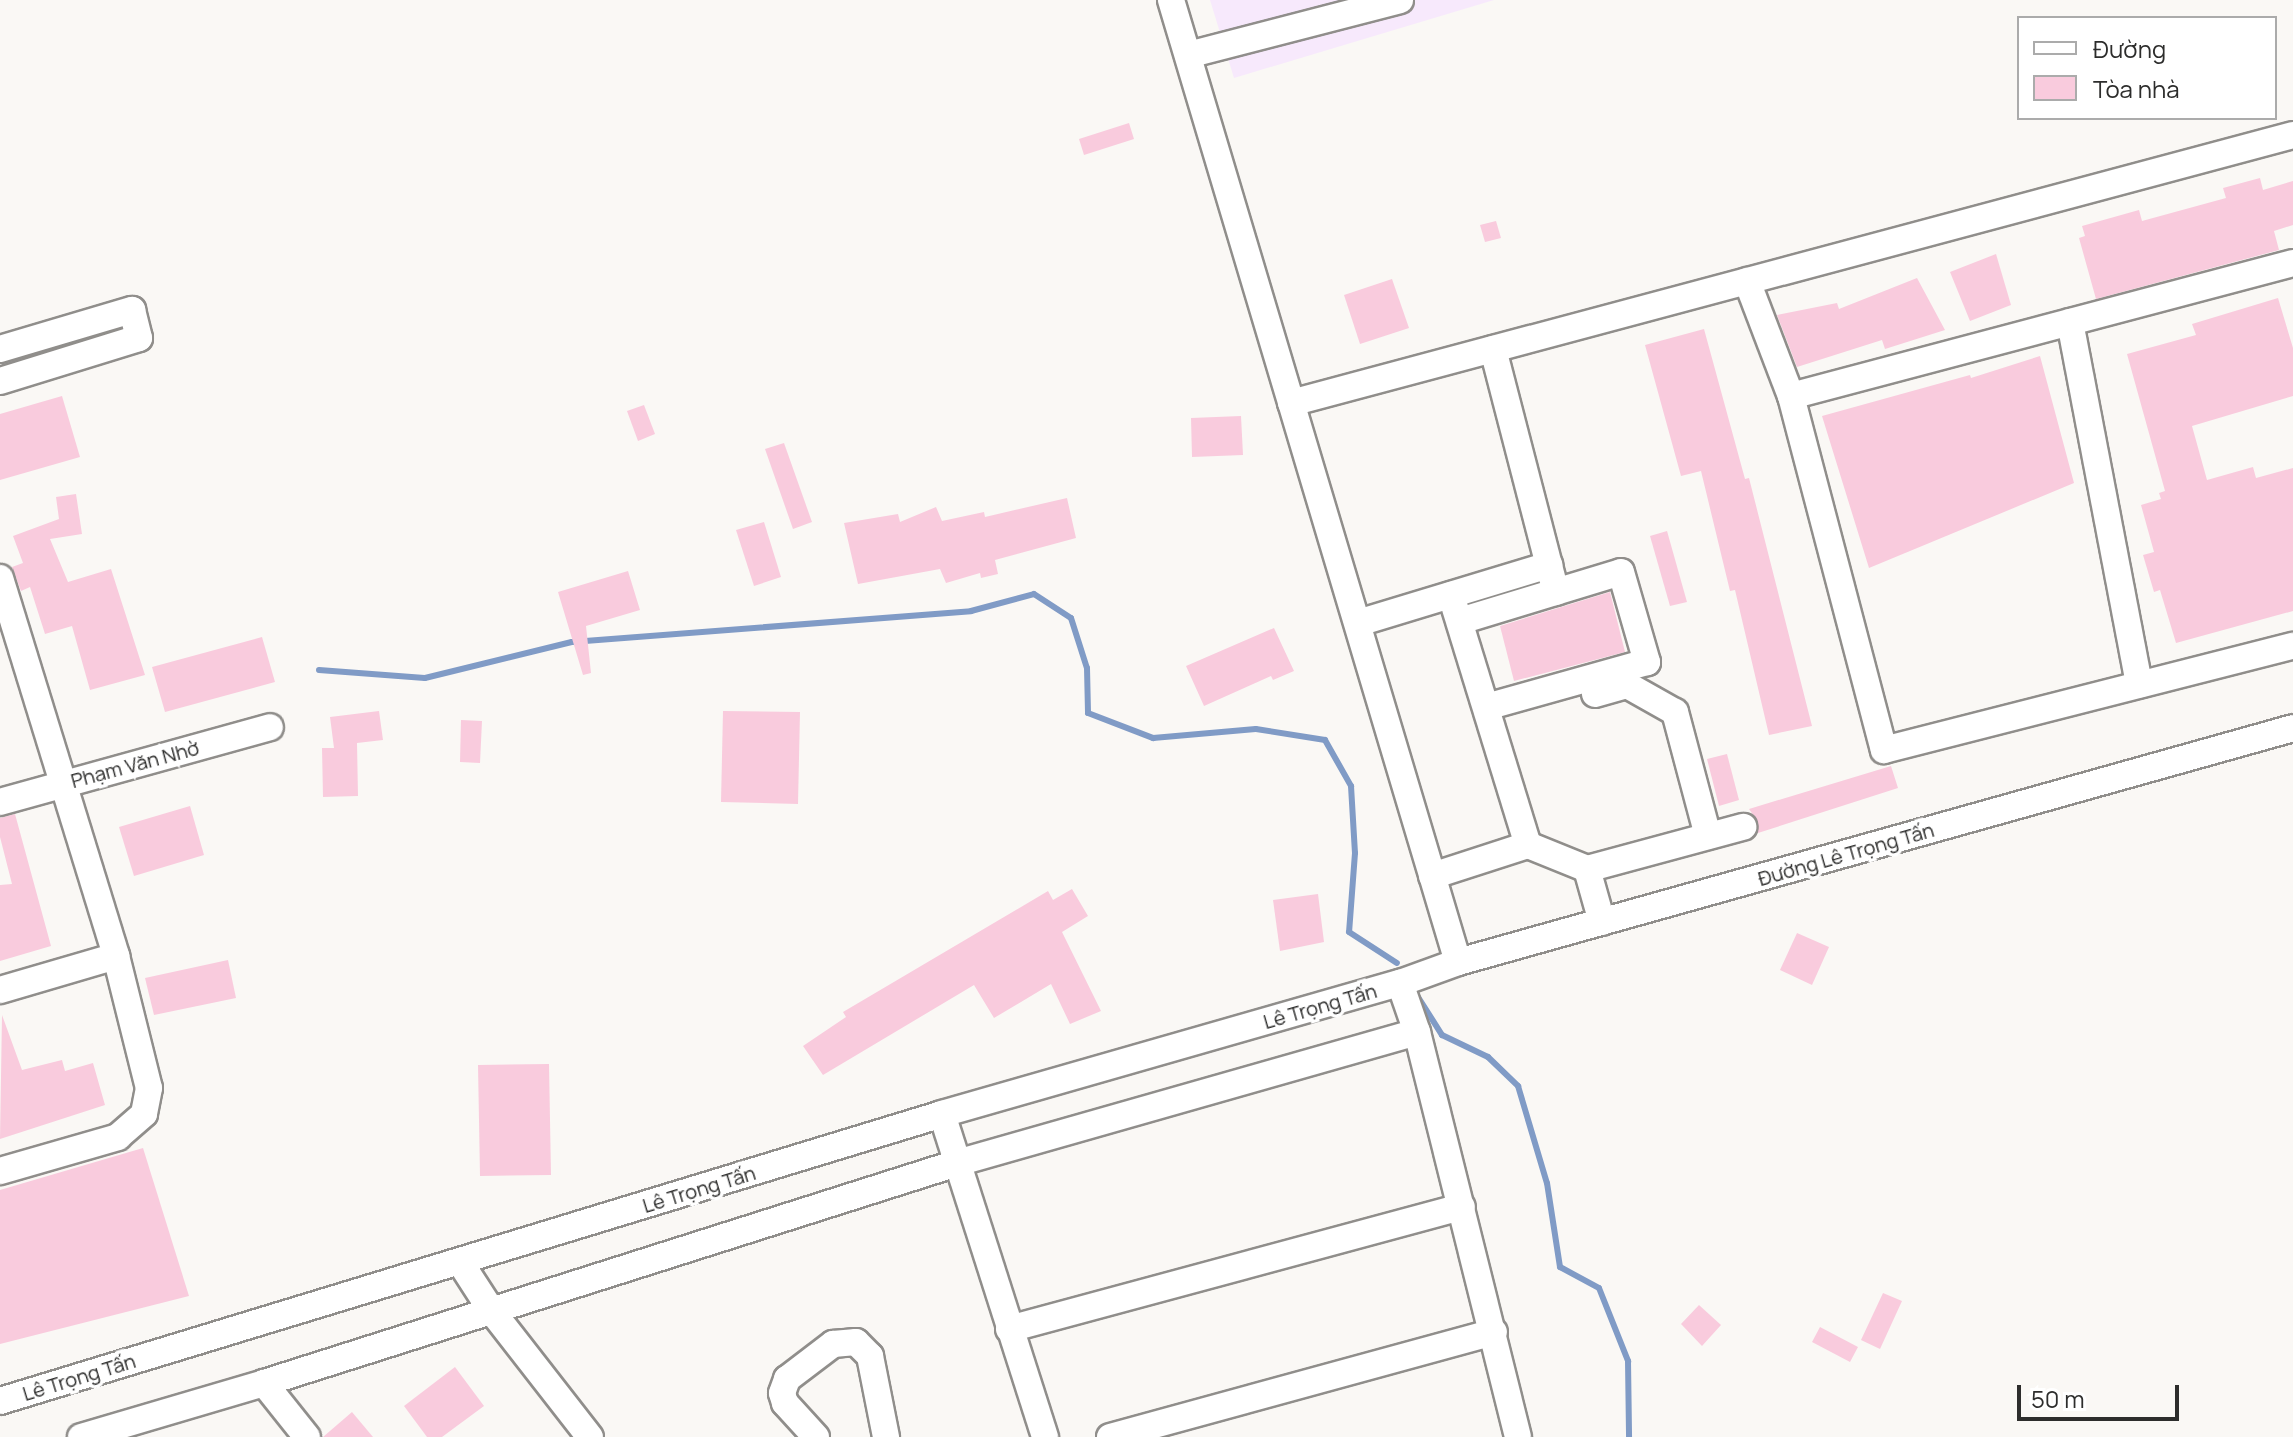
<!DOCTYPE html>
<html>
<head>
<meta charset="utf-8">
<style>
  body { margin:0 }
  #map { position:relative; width:2293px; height:1437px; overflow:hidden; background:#faf8f5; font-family:Manrope,sans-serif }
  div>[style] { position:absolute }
  .education>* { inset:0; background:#f7e9fc }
  .stream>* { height:6px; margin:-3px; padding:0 3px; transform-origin:3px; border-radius:3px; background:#809bc6 }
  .building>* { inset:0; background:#f9cbdd }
  .roads { filter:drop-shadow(2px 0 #908e8b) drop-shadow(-2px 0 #908e8b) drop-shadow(0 2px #908e8b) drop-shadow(0 -2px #908e8b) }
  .minor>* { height:26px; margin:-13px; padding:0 13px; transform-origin:13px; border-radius:13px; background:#fff }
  span { translate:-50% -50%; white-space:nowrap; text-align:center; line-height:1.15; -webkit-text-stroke:7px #fff; paint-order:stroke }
  .street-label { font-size:20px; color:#2d2d2c }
  .legend { position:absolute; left:2017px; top:16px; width:260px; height:104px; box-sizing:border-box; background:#fff; border:2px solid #ababab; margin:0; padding:10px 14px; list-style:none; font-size:24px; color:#2d2d2c }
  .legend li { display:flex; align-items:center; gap:16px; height:40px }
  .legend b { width:40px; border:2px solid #ababab }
  .scale { position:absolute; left:2017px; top:1385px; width:162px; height:36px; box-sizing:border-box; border:4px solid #2d2d2c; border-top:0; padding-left:10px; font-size:24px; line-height:28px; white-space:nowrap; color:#2d2d2c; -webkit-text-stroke:6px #fff; paint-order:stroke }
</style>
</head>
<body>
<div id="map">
  <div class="education">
    <i style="clip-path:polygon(1210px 0,1494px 0,1234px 78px)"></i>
  </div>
  <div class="stream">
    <i style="left:319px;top:670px;width:106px;rotate:4.3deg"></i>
    <i style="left:425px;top:678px;width:151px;rotate:-13.8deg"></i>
    <i style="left:572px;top:642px;width:400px;rotate:-4.4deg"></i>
    <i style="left:971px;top:611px;width:65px;rotate:-15.1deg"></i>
    <i style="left:1034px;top:594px;width:44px;rotate:33deg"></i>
    <i style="left:1071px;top:618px;width:52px;rotate:72.3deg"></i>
    <i style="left:1087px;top:668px;width:45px;rotate:88.7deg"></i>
    <i style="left:1088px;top:713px;width:70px;rotate:21deg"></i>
    <i style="left:1153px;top:738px;width:103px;rotate:-5deg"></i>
    <i style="left:1256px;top:729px;width:70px;rotate:9.1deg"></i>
    <i style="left:1325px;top:740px;width:53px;rotate:60.5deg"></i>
    <i style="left:1351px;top:786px;width:67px;rotate:86.6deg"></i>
    <i style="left:1355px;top:853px;width:79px;rotate:94.3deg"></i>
    <i style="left:1349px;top:932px;width:57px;rotate:32.9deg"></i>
    <i style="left:1418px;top:997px;width:45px;rotate:57.7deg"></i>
    <i style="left:1442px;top:1035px;width:51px;rotate:25.6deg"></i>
    <i style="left:1488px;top:1057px;width:42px;rotate:44deg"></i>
    <i style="left:1518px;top:1086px;width:101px;rotate:73.4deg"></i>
    <i style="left:1547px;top:1183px;width:85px;rotate:81.2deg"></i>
    <i style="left:1560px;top:1267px;width:44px;rotate:28.3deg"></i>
    <i style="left:1599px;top:1288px;width:79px;rotate:68.3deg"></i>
    <i style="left:1628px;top:1361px;width:76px;rotate:89.2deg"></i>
  </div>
  <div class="building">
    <i style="clip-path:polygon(1129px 123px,1134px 139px,1084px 155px,1079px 139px)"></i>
    <i style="clip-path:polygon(2260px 178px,2263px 190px,2293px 181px,2293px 225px,2274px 231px,2279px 250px,2096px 299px,2079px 238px,2085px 236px,2082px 226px,2139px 210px,2142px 221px,2226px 198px,2223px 188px)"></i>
    <i style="clip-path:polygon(1496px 221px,1501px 238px,1485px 242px,1480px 225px)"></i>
    <i style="clip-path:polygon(1996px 254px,2011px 305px,1970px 321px,1950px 272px)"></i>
    <i style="clip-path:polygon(1917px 278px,1945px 330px,1885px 349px,1882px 340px,1797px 367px,1777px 315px,1837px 303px,1839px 309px)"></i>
    <i style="clip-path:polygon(1392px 279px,1409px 328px,1360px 344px,1344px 295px)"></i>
    <i style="clip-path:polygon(2278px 298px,2293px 348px,2293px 396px,2192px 426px,2207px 480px,2253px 467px,2256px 478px,2293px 468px,2293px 611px,2176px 643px,2160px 590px,2154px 592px,2143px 555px,2154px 552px,2141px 505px,2161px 499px,2159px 493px,2165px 491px,2127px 354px,2196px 335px,2192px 324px)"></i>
    <i style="clip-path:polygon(1704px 329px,1745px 479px,1749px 478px,1812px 726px,1769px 735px,1735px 590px,1730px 591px,1701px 471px,1681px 476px,1645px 345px)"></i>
    <i style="clip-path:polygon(2040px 356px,2074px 483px,1869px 568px,1822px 416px,1970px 375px,1971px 378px)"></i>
    <i style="clip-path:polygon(62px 396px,80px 457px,0 480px,0 414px)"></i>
    <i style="clip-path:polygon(644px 405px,655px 434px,638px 441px,627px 411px)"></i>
    <i style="clip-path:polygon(1241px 416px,1243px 455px,1192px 457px,1191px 418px)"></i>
    <i style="clip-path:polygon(784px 443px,812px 522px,793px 529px,765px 449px)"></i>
    <i style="clip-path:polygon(76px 494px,82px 534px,50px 539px,68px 582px,111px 569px,145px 675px,90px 690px,72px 626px,45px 634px,30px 587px,21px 591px,12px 567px,23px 563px,13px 536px,59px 519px,56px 497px)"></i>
    <i style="clip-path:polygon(1067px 498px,1076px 538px,995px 560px,998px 574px,981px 578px,980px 573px,946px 583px,940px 569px,858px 584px,844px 523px,898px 514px,900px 522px,936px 507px,942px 521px,984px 512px,985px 517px)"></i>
    <i style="clip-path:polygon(764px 522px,781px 577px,754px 586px,736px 530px)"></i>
    <i style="clip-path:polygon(1667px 531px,1687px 602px,1670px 606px,1650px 536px)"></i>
    <i style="clip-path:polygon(628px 571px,640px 610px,586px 626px,591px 673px,583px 675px,558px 592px)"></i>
    <i style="clip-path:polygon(1610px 592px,1625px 652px,1514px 681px,1500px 626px)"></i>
    <i style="clip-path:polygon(1274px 628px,1294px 671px,1273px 680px,1271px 676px,1204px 706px,1186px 666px)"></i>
    <i style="clip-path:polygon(262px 637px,275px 682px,165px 712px,152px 667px)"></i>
    <i style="clip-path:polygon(379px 711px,383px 740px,357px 743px,358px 796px,323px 797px,322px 748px,334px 748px,330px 717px)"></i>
    <i style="clip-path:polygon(723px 711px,800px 712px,798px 804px,721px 802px)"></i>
    <i style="clip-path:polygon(461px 720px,482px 721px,480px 763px,460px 762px)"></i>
    <i style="clip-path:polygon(1727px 754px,1739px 800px,1719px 806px,1707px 759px)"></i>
    <i style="clip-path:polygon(1891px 766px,1898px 788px,1758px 833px,1758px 822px,1749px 809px)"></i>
    <i style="clip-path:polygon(190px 806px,204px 855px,134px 876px,119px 827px)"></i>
    <i style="clip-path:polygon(15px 814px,51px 946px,0 961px,0 885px,12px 884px,0 837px,0 818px)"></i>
    <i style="clip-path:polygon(1072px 889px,1088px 916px,1062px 932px,1101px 1011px,1070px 1024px,1051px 984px,994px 1018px,974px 985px,823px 1075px,803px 1046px,846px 1017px,843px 1012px,1048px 891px,1053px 900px)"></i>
    <i style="clip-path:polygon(1318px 894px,1324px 942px,1280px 951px,1273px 900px)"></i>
    <i style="clip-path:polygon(1797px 933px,1829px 947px,1812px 985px,1780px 970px)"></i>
    <i style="clip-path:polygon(228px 960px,236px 998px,154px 1015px,145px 978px)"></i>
    <i style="clip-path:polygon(2px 1015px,22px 1070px,62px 1060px,65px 1071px,93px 1063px,105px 1105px,0 1139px)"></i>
    <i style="clip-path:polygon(549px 1064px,551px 1175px,480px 1176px,478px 1065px)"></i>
    <i style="clip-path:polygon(143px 1148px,189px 1296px,0 1344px,0 1190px)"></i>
    <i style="clip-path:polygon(1883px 1293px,1902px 1301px,1880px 1349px,1861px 1340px)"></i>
    <i style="clip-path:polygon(1699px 1305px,1721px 1325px,1702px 1346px,1681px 1324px)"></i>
    <i style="clip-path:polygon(1820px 1327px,1858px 1347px,1850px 1362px,1812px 1342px)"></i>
    <i style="clip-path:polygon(455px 1367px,484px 1406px,442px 1437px,427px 1437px,404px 1406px)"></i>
    <i style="clip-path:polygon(352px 1412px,373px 1437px,323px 1437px)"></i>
  </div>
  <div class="roads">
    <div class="minor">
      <i style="left:1171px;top:0;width:1004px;rotate:73.39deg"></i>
      <i style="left:1188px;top:55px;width:219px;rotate:-14.5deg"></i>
      <i style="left:1747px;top:281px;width:123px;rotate:69.1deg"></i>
      <i style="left:1791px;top:396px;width:366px;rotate:75.3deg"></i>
      <i style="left:1884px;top:750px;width:422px;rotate:-14.3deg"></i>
      <i style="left:2070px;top:322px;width:369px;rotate:79.2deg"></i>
      <i style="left:0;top:349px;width:138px;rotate:-16.5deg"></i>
      <i style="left:132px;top:310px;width:29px;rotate:76deg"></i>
      <i style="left:139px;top:338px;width:145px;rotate:162.8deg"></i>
      <i style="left:1493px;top:349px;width:251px;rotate:75.5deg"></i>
      <i style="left:1791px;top:396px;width:519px;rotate:-14.84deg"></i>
      <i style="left:1291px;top:403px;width:1037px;rotate:-14.97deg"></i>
      <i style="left:0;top:578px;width:395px;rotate:72.9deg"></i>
      <i style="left:116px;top:956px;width:136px;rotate:76deg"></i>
      <i style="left:149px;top:1088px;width:26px;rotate:101deg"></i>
      <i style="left:144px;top:1114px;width:35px;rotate:139deg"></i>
      <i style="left:118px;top:1137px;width:123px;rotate:163.9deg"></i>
      <i style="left:1451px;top:595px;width:262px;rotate:72.9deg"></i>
      <i style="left:1528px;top:845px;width:64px;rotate:22.1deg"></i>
      <i style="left:1587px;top:869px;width:162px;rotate:-15.1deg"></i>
      <i style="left:1460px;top:621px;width:168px;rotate:-16.9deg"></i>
      <i style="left:1621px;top:572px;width:94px;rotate:73.9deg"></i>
      <i style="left:1647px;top:662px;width:167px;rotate:164.4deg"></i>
      <i style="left:1358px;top:623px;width:200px;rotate:-16.9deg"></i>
      <i style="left:1595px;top:694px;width:33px;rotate:-16deg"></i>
      <i style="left:1627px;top:685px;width:55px;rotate:29.4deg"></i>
      <i style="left:1675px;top:712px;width:128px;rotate:75.1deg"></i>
      <i style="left:0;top:802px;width:280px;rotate:-15.5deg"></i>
      <i style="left:1587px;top:869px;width:55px;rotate:74.2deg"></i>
      <i style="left:1432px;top:876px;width:101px;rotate:-17.9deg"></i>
      <i style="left:1400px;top:983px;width:52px;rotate:70.9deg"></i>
      <i style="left:1417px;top:1032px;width:417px;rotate:76deg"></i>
      <i style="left:0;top:990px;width:121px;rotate:-16.3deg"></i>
      <i style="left:942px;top:1114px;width:339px;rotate:72.3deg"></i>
      <i style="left:460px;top:1262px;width:57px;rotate:57.1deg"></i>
      <i style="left:491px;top:1310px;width:161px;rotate:52.1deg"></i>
      <i style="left:1009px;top:1329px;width:469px;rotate:-15.1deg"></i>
      <i style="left:264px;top:1383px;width:69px;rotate:51.5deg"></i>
      <i style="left:0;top:1401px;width:985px;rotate:-16.94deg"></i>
      <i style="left:942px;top:1114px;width:476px;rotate:-16deg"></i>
      <i style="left:1400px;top:983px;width:62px;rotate:-19.9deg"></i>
      <i style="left:1458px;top:962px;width:867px;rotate:-15.65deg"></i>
      <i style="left:81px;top:1437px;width:191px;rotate:-16.4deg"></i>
      <i style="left:264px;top:1383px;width:727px;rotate:-17.61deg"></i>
      <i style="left:957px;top:1163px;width:478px;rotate:-15.9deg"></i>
      <i style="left:816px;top:1437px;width:46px;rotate:-132.4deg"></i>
      <i style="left:785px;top:1403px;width:10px;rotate:-107deg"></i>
      <i style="left:782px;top:1393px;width:15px;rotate:-70deg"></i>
      <i style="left:787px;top:1379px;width:58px;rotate:-37.3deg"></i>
      <i style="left:833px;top:1344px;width:23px;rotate:-5deg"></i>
      <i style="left:856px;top:1342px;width:20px;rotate:45deg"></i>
      <i style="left:870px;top:1356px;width:83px;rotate:78.8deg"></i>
      <i style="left:1110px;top:1437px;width:398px;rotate:-15.3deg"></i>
    </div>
  </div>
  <div class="street-label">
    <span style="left:135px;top:764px;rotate:-15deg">Phạm Văn Nhờ</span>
    <span style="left:1846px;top:854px;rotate:-16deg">Đường Lê Trọng Tấn</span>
    <span style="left:1320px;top:1006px;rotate:-16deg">Lê Trọng Tấn</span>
    <span style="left:699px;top:1189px;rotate:-17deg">Lê Trọng Tấn</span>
    <span style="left:79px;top:1377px;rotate:-17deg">Lê Trọng Tấn</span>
  </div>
  <ul class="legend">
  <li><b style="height:10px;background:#fff"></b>Đường</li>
  <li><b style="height:22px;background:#f9cbdd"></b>Tòa nhà</li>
  </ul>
  <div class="scale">50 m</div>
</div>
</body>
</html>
